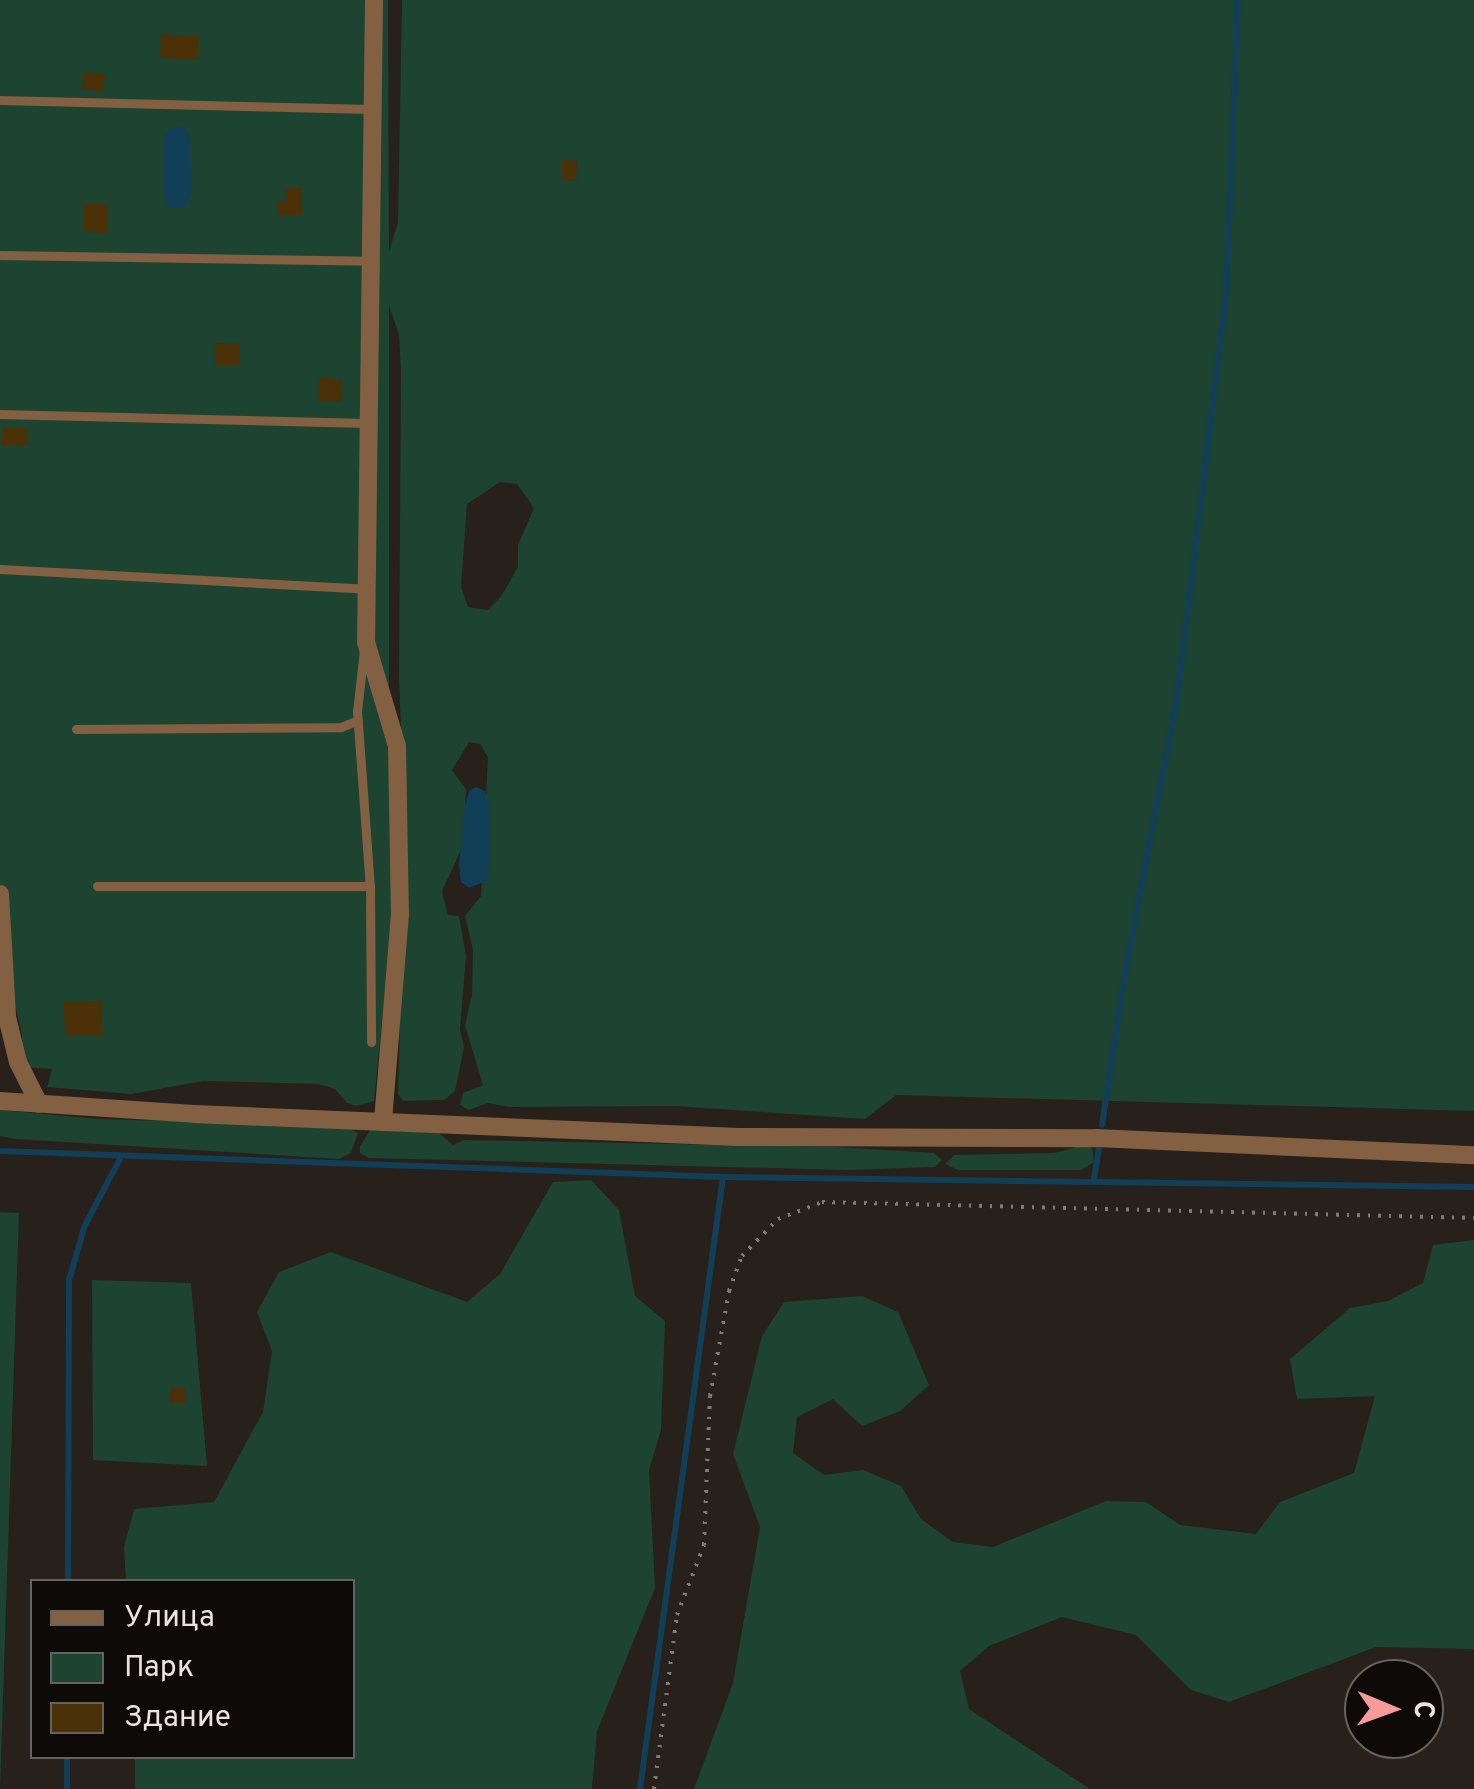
<!DOCTYPE html>
<html>
<head>
<meta charset="utf-8">
<style>
  body { margin:0 }
  #map { position:relative; width:1474px; height:1789px; overflow:hidden; background:#27201b; font-family:Overpass,sans-serif }
  div>[style] { position:absolute }
  .green>* { inset:0; background:#1d4331 }
  .water>* { inset:0; background:#123f58 }
  .stream>* { height:6px; margin:-3px; padding:0 3px; transform-origin:3px; border-radius:3px; background:#123f58 }
  .building>* { inset:0; background:#4a3107 }
  .path>* { height:4px; margin-top:-2px; transform-origin:0; background:repeating-linear-gradient(90deg,#817b76 0 2.5px,transparent 0 10.5px) }
  .lane>* { height:9px; margin:-4.5px; padding:0 4.5px; transform-origin:4.5px; border-radius:4.5px; background:#836042 }
  .street>* { height:18px; margin:-9px; padding:0 9px; transform-origin:9px; border-radius:9px; background:#836042 }
  span { translate:-50% -50%; white-space:nowrap; text-align:center; line-height:1.15; -webkit-text-stroke:9px #0e0a08; paint-order:stroke }
  .legend { position:absolute; left:30px; top:1579px; width:325px; height:180px; box-sizing:border-box; background:#0e0a08; border:2px solid #66625f; margin:0; padding:12px 18px; list-style:none; font-size:30px; color:#ebe5e2 }
  .legend li { display:flex; align-items:center; gap:20px; height:50px }
  .legend b { width:50px; border:2px solid #66625f }
  .north { position:absolute; left:1344px; top:1659px; width:100px; height:100px; box-sizing:border-box; background:#0e0a08; border:2px solid #66625f; border-radius:50%; rotate:91deg; font-size:28px; font-weight:700; line-height:40px; text-align:center; color:#ebe5e2 }
  .north::after { content:''; display:block; margin:auto; width:35px; height:45px; background:#f59b99; clip-path:polygon(50% 0,100% 100%,50% 72%,0 100%) }
</style>
</head>
<body>
<div id="map">
  <div class="green">
    <i style="clip-path:polygon(evenodd,0 0,388px 0,389px 251px,398px 223px,402px 0,1474px 0,1474px 1111px,896px 1095px,865px 1119px,676px 1106px,509px 1107px,488px 1103px,469px 1110px,460px 1105px,463px 1093px,483px 1085px,465px 1025px,472px 995px,473px 950px,465px 916px,481px 896px,488px 757px,480px 744px,469px 742px,452px 770px,466px 789px,463px 846px,442px 891px,448px 915px,459px 916px,466px 956px,460px 1030px,464px 1047px,455px 1091px,444px 1100px,403px 1101px,398px 1094px,405px 829px,399px 677px,401px 371px,399px 335px,389px 305px,389px 735px,394px 901px,374px 1101px,356px 1106px,347px 1103px,335px 1089px,318px 1084px,204px 1081px,131px 1094px,47px 1087px,52px 1069px,22px 1067px,22px 1034px,0 941px,0 0,500px 482px,517px 484px,534px 508px,518px 545px,518px 567px,502px 595px,488px 610px,468px 607px,461px 587px,467px 504px,500px 482px)"></i>
    <i style="clip-path:polygon(0 1110px,99px 1119px,345px 1126px,358px 1133px,351px 1153px,339px 1159px,16px 1139px,0 1136px)"></i>
    <i style="clip-path:polygon(371px 1129px,439px 1133px,453px 1145px,464px 1140px,835px 1147px,934px 1153px,942px 1160px,935px 1167px,847px 1170px,369px 1158px,360px 1153px,360px 1146px)"></i>
    <i style="clip-path:polygon(1084px 1145px,1092px 1148px,1094px 1162px,1081px 1170px,958px 1170px,945px 1164px,954px 1155px,1054px 1153px)"></i>
    <i style="clip-path:polygon(591px 1180px,619px 1210px,635px 1296px,665px 1321px,661px 1430px,649px 1470px,655px 1588px,597px 1731px,592px 1789px,135px 1789px,135px 1757px,352px 1756px,352px 1582px,126px 1581px,124px 1547px,134px 1509px,214px 1502px,263px 1412px,272px 1351px,257px 1312px,279px 1272px,331px 1252px,467px 1302px,500px 1274px,553px 1182px)"></i>
    <i style="clip-path:polygon(0 1212px,19px 1213px,0 1789px)"></i>
    <i style="clip-path:polygon(1474px 1240px,1474px 1649px,1376px 1647px,1229px 1702px,1191px 1690px,1136px 1635px,1062px 1617px,989px 1646px,960px 1671px,969px 1709px,1090px 1789px,694px 1789px,733px 1683px,760px 1527px,733px 1454px,762px 1336px,784px 1302px,862px 1296px,898px 1312px,929px 1385px,900px 1411px,862px 1426px,833px 1399px,797px 1417px,793px 1453px,824px 1475px,863px 1470px,901px 1486px,921px 1519px,953px 1542px,993px 1547px,1106px 1501px,1146px 1502px,1180px 1525px,1256px 1534px,1280px 1502px,1354px 1473px,1375px 1396px,1297px 1399px,1290px 1359px,1350px 1308px,1388px 1301px,1423px 1283px,1433px 1245px)"></i>
    <i style="clip-path:polygon(92px 1280px,191px 1283px,207px 1466px,93px 1460px)"></i>
  </div>
  <div class="water">
    <i style="clip-path:polygon(179px 126px,186px 129px,190px 140px,192px 191px,185px 208px,175px 208px,168px 206px,164px 194px,164px 141px,166px 131px)"></i>
    <i style="clip-path:polygon(476px 787px,485px 791px,489px 807px,489px 867px,486px 881px,469px 888px,461px 882px,459px 865px,465px 805px,469px 791px)"></i>
  </div>
  <div class="stream">
    <i style="left:1102px;top:1125px;width:149px;rotate:-81.5deg"></i>
    <i style="left:1124px;top:978px;width:285px;rotate:-79.3deg"></i>
    <i style="left:1177px;top:698px;width:405px;rotate:-83.1deg"></i>
    <i style="left:1226px;top:296px;width:296px;rotate:-87.7deg"></i>
    <i style="left:0;top:1151px;width:723px;rotate:2.06deg"></i>
    <i style="left:723px;top:1177px;width:751px;rotate:0.76deg"></i>
    <i style="left:1094px;top:1179px;width:33px;rotate:-81deg"></i>
    <i style="left:68px;top:1582px;width:302px;rotate:-89.8deg"></i>
    <i style="left:69px;top:1280px;width:57px;rotate:-73.8deg"></i>
    <i style="left:85px;top:1225px;width:75px;rotate:-62.1deg"></i>
    <i style="left:67px;top:1789px;width:33px;rotate:-90deg"></i>
    <i style="left:640px;top:1789px;width:618px;rotate:-82.28deg"></i>
  </div>
  <div class="building">
    <i style="clip-path:polygon(161px 34px,199px 36px,198px 60px,160px 58px)"></i>
    <i style="clip-path:polygon(84px 72px,105px 74px,103px 92px,82px 89px)"></i>
    <i style="clip-path:polygon(562px 160px,577px 161px,576px 181px,561px 180px)"></i>
    <i style="clip-path:polygon(285px 188px,302px 188px,301px 215px,277px 215px,277px 201px,286px 201px)"></i>
    <i style="clip-path:polygon(84px 204px,108px 204px,107px 233px,84px 232px)"></i>
    <i style="clip-path:polygon(215px 343px,240px 344px,240px 365px,215px 365px)"></i>
    <i style="clip-path:polygon(319px 377px,342px 380px,341px 402px,318px 401px)"></i>
    <i style="clip-path:polygon(2px 428px,28px 428px,27px 446px,2px 445px)"></i>
    <i style="clip-path:polygon(101px 1001px,103px 1035px,65px 1036px,64px 1002px)"></i>
    <i style="clip-path:polygon(171px 1388px,186px 1388px,186px 1403px,170px 1403px)"></i>
  </div>
  <div class="path">
    <i style="left:654px;top:1789px;width:176px;rotate:-82.5deg"></i>
    <i style="left:677px;top:1615px;width:75px;rotate:-68.9deg"></i>
    <i style="left:704px;top:1545px;width:149px;rotate:-87.7deg"></i>
    <i style="left:710px;top:1396px;width:107px;rotate:-79.7deg"></i>
    <i style="left:729px;top:1291px;width:37px;rotate:-70deg"></i>
    <i style="left:742px;top:1256px;width:52px;rotate:-45.8deg"></i>
    <i style="left:778px;top:1219px;width:47px;rotate:-21.1deg"></i>
    <i style="left:822px;top:1202px;width:652px;rotate:1.41deg"></i>
  </div>
  <div class="lane">
    <i style="left:0;top:100px;width:372px;rotate:1.4deg"></i>
    <i style="left:0;top:255px;width:371px;rotate:0.9deg"></i>
    <i style="left:0;top:414px;width:367px;rotate:1.4deg"></i>
    <i style="left:0;top:569px;width:367px;rotate:3.1deg"></i>
    <i style="left:364px;top:650px;width:61px;rotate:96.5deg"></i>
    <i style="left:357px;top:711px;width:175px;rotate:85.8deg"></i>
    <i style="left:370px;top:886px;width:156px;rotate:89.6deg"></i>
    <i style="left:76px;top:729px;width:265px;rotate:-0.4deg"></i>
    <i style="left:341px;top:727px;width:18px;rotate:-22deg"></i>
    <i style="left:97px;top:886px;width:273px"></i>
  </div>
  <div class="street">
    <i style="left:374px;top:0;width:642px;rotate:90.71deg"></i>
    <i style="left:366px;top:642px;width:109px;rotate:73.4deg"></i>
    <i style="left:397px;top:746px;width:168px;rotate:89deg"></i>
    <i style="left:400px;top:914px;width:206px;rotate:94.7deg"></i>
    <i style="left:0;top:894px;width:123px;rotate:86.7deg"></i>
    <i style="left:7px;top:1017px;width:46px;rotate:76.3deg"></i>
    <i style="left:18px;top:1062px;width:47px;rotate:63.4deg"></i>
    <i style="left:0;top:1101px;width:194px;rotate:3.8deg"></i>
    <i style="left:194px;top:1114px;width:545px;rotate:2.42deg"></i>
    <i style="left:739px;top:1137px;width:357px;rotate:0.2deg"></i>
    <i style="left:1096px;top:1138px;width:378px;rotate:2.6deg"></i>
  </div>
  <ul class="legend">
  <li><b style="height:12px;background:#836042"></b>Улица</li>
  <li><b style="height:28px;background:#1d4331"></b>Парк</li>
  <li><b style="height:28px;background:#4a3107"></b>Здание</li>
  </ul>
  <div class="north">С</div>
</div>
</body>
</html>
